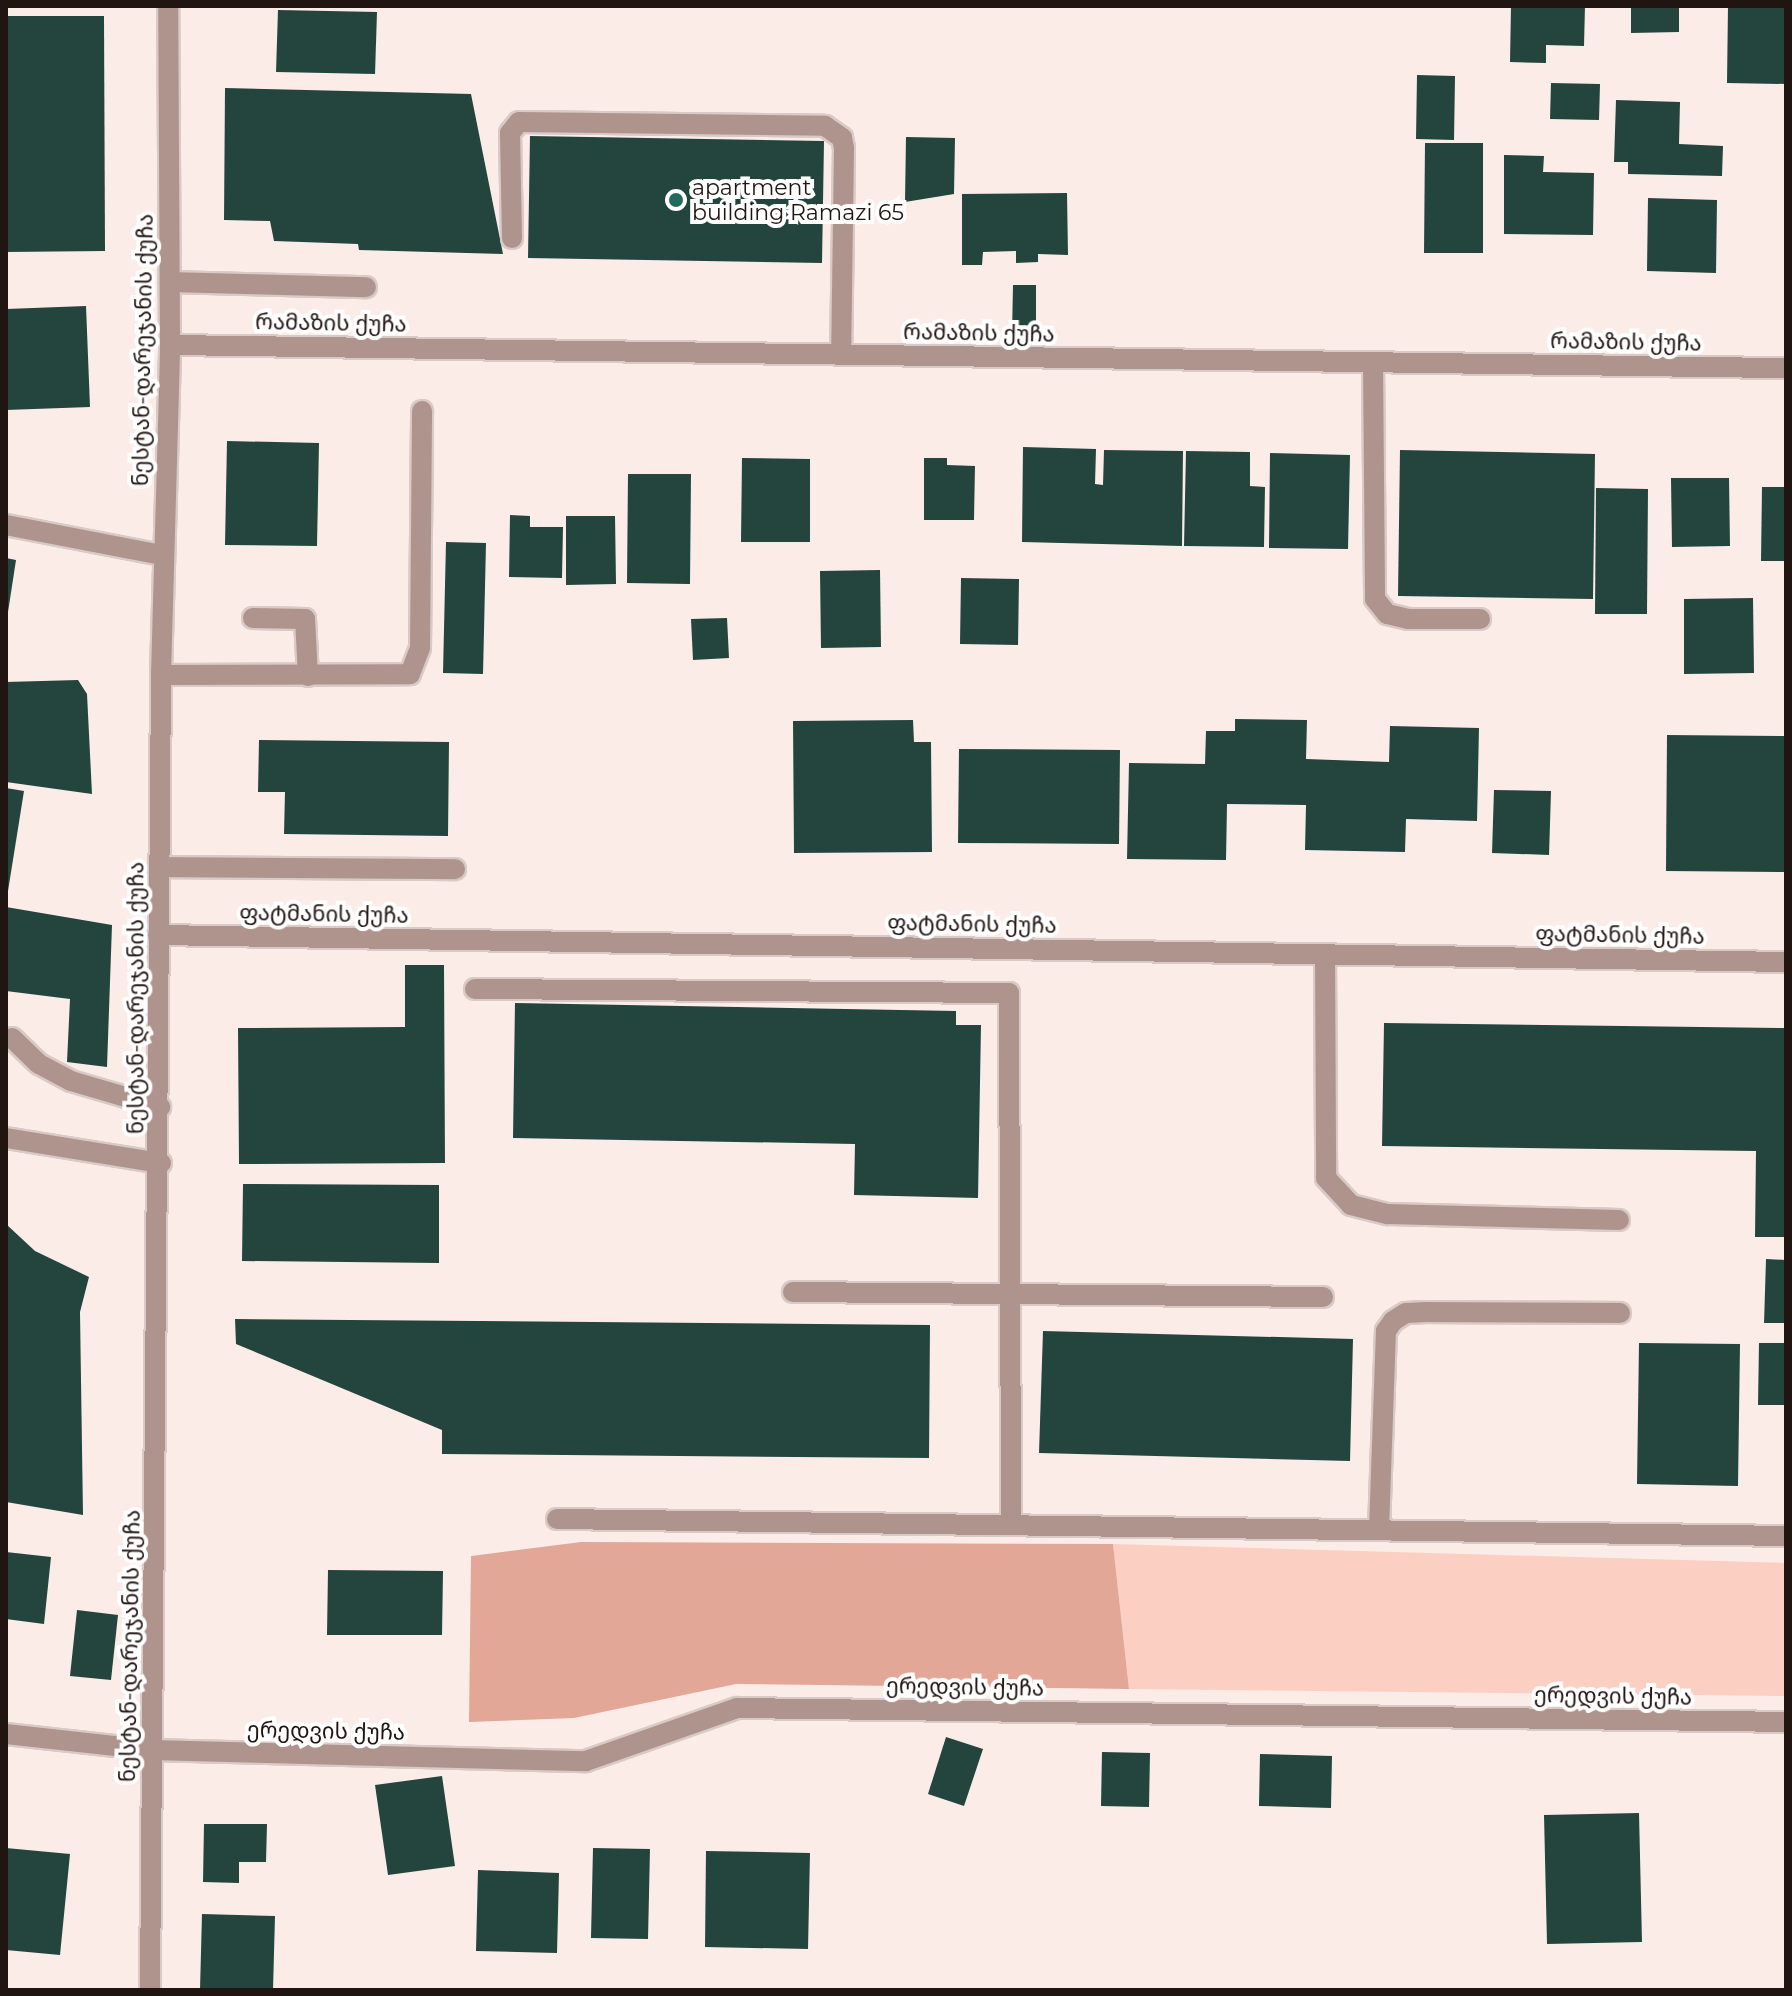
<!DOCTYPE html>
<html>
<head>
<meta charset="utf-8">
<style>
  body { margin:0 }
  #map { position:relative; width:1792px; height:1996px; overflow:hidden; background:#fbece8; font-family:Montserrat,"Noto Sans Georgian",sans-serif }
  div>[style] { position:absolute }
  .green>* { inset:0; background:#fccfc3 }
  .forest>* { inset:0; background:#e3a798 }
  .building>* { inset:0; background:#23453e }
  .roads { filter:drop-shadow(2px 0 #d8cac6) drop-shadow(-2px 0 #d8cac6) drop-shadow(0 2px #d8cac6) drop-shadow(0 -2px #d8cac6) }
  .minor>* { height:20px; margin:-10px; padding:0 10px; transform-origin:10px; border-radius:10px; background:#af948d }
  .dots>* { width:22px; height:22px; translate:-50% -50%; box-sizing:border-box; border:4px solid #fff; border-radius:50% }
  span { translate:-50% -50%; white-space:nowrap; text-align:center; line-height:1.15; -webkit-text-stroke:8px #fff; paint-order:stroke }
  .poi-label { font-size:22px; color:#211512 }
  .left { translate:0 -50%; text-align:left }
  .street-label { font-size:22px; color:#211512 }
  .frame { position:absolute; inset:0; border:8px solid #211512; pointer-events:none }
</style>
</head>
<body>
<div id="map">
  <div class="green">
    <i style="clip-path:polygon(1113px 1544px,1786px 1563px,1786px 1696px,1129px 1689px)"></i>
  </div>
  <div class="forest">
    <i style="clip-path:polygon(581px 1542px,1113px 1544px,1129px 1689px,736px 1684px,574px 1718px,469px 1722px,471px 1556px)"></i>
  </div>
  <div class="building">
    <i style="clip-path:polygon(1511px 6px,1585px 6px,1584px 46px,1546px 45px,1546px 63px,1510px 62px)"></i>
    <i style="clip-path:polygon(1631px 6px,1679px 6px,1679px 32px,1631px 33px)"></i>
    <i style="clip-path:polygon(1728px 6px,1786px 6px,1786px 84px,1727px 83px)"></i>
    <i style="clip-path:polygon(278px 10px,377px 12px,375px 74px,276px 72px)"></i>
    <i style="clip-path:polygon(6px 16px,104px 16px,105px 251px,6px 252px)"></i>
    <i style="clip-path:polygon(1417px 75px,1455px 76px,1454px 140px,1416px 139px)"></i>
    <i style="clip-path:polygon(1551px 83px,1600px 84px,1599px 120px,1550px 119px)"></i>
    <i style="clip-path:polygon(225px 88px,471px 94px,503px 254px,359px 250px,358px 244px,274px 241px,270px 221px,224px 220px)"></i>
    <i style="clip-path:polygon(1616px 100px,1680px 102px,1679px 144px,1723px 146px,1722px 176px,1628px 174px,1628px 162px,1614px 162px)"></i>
    <i style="clip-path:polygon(530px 136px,824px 141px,822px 263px,528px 258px)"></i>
    <i style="clip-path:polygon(906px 137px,955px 138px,954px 194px,905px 202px)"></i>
    <i style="clip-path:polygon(1425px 143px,1483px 143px,1483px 253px,1424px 253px)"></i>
    <i style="clip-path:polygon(1504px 155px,1544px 156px,1543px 172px,1594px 173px,1593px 235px,1504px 234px)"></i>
    <i style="clip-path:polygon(1067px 193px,1068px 255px,1038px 254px,1038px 262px,1016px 263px,1016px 251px,983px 252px,982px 265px,962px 265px,962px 194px)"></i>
    <i style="clip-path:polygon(1648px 198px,1717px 200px,1716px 273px,1647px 271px)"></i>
    <i style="clip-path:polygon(1013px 285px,1036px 285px,1036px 334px,1012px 334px)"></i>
    <i style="clip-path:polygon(86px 306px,90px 407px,6px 410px,6px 309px)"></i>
    <i style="clip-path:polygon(227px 441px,319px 443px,317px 546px,225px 545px)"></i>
    <i style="clip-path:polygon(1023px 447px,1096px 449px,1095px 484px,1103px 485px,1104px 450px,1183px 451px,1182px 546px,1022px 542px)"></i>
    <i style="clip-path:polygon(1400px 450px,1595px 454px,1593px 599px,1398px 596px)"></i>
    <i style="clip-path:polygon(1186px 451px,1250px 452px,1250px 486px,1265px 487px,1264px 547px,1184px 546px)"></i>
    <i style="clip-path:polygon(1270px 453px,1350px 455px,1348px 549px,1269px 548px)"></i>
    <i style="clip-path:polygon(742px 458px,810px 459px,810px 542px,741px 542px)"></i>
    <i style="clip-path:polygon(924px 458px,947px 458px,947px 465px,975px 466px,974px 520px,924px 520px)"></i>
    <i style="clip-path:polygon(628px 474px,691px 474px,690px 584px,627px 583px)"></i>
    <i style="clip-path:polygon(1671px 478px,1729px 478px,1730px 546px,1672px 547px)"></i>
    <i style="clip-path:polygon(1762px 487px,1786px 487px,1786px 561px,1761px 561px)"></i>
    <i style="clip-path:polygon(1596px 488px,1648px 489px,1647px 614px,1595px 614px)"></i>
    <i style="clip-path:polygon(510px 515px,530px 516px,530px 527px,563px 527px,562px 578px,509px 577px)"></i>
    <i style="clip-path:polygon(566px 516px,615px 516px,616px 584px,566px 585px)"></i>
    <i style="clip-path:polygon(446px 542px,486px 543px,483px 674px,443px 673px)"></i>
    <i style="clip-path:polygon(6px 558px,16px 560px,8px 612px,6px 612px)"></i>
    <i style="clip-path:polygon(880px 570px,881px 647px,821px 648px,820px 571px)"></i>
    <i style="clip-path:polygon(961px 578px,1019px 579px,1018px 645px,960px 644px)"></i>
    <i style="clip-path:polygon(1753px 598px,1754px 673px,1684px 674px,1684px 599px)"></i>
    <i style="clip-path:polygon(727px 618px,729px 658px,693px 660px,691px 619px)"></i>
    <i style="clip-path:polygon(78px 680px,87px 694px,92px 794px,6px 782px,6px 682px)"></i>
    <i style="clip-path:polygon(1235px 719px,1307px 720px,1306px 759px,1389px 762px,1390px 726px,1479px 728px,1477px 821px,1406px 819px,1405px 852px,1305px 850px,1306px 805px,1227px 804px,1226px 860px,1127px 859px,1129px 763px,1205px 764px,1206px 731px,1235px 731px)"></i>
    <i style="clip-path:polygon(913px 720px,914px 742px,931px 742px,932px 852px,794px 853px,793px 721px)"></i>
    <i style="clip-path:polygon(1667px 735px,1786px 736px,1786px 872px,1666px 871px)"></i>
    <i style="clip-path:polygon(259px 740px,449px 742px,448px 836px,284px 834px,285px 792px,258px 792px)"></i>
    <i style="clip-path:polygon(959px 749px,1120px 750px,1119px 844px,958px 843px)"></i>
    <i style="clip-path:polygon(6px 788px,24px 791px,8px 891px,6px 891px)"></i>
    <i style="clip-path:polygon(1494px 790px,1551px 791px,1549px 855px,1492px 853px)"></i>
    <i style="clip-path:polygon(6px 907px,112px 925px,107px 1067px,67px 1062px,70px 999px,6px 991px)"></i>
    <i style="clip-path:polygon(405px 965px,444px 965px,445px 1163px,239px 1164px,238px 1028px,405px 1027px)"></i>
    <i style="clip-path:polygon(515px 1003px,956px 1011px,956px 1025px,981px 1025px,978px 1198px,854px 1195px,855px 1144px,513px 1138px)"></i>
    <i style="clip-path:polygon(1384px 1023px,1786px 1028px,1786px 1237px,1755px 1237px,1756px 1151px,1382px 1146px)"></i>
    <i style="clip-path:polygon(243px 1184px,439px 1185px,439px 1263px,242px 1261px)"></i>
    <i style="clip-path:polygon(6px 1224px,35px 1251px,89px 1277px,80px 1312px,83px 1515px,6px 1502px)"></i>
    <i style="clip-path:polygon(1766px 1259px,1786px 1260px,1786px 1323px,1764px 1323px)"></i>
    <i style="clip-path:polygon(235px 1319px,930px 1325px,929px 1458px,442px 1454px,442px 1430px,236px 1344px)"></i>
    <i style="clip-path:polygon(1043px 1331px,1353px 1339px,1350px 1461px,1039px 1453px)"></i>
    <i style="clip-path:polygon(1639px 1343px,1740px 1344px,1738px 1486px,1637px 1484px)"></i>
    <i style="clip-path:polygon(1759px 1343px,1786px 1343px,1786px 1405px,1758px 1405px)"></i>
    <i style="clip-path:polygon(6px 1552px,51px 1557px,44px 1624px,6px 1619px)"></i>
    <i style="clip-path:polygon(328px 1570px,443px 1571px,442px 1635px,327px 1635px)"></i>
    <i style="clip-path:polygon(77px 1610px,118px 1615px,111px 1680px,70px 1676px)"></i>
    <i style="clip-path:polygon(946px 1737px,983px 1749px,964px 1806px,928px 1794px)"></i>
    <i style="clip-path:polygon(1102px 1752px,1150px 1753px,1149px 1807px,1101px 1806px)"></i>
    <i style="clip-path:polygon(1260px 1754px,1332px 1756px,1331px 1808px,1259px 1806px)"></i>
    <i style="clip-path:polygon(442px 1776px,455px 1866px,388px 1875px,375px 1785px)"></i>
    <i style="clip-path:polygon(1639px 1813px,1642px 1942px,1547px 1944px,1544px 1815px)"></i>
    <i style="clip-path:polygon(204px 1824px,267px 1824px,266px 1862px,239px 1862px,239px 1883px,203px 1882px)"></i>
    <i style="clip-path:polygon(6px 1848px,70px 1854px,60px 1955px,6px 1950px)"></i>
    <i style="clip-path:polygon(593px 1848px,650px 1849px,648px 1939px,591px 1938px)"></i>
    <i style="clip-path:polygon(706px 1851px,810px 1853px,808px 1949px,705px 1947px)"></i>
    <i style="clip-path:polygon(478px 1870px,559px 1873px,557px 1953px,476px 1951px)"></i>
    <i style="clip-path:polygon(202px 1914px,275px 1916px,273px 1990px,200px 1990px)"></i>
  </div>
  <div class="roads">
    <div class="minor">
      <i style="left:512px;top:238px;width:105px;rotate:-91.1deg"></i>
      <i style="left:510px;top:133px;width:14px;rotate:-51deg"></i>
      <i style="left:519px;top:122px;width:306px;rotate:0.7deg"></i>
      <i style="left:825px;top:126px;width:21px;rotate:35deg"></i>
      <i style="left:842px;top:138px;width:10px;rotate:79deg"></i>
      <i style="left:844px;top:148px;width:206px;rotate:90.8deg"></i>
      <i style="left:170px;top:282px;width:196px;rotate:1.5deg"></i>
      <i style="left:170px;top:345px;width:1616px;rotate:0.82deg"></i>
      <i style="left:1373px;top:362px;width:237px;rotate:89.5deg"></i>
      <i style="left:1375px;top:599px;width:19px;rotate:51deg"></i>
      <i style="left:1387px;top:614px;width:22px;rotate:13deg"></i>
      <i style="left:1408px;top:619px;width:72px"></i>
      <i style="left:6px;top:525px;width:159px;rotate:10.9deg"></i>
      <i style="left:253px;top:618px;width:52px;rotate:1.1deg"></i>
      <i style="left:305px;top:619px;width:57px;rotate:87deg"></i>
      <i style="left:161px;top:675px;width:249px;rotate:-0.2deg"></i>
      <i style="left:410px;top:674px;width:28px;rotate:-69deg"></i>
      <i style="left:420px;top:648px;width:237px;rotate:-89.5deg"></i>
      <i style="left:159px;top:867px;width:296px;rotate:0.4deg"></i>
      <i style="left:158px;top:935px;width:1628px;rotate:0.95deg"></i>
      <i style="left:1325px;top:954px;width:224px;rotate:89.7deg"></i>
      <i style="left:1326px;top:1178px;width:37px;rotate:47deg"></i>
      <i style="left:1351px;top:1205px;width:38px;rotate:14deg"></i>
      <i style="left:1388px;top:1214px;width:231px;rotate:1.5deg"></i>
      <i style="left:475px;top:989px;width:534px;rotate:0.43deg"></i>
      <i style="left:1009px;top:993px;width:532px;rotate:89.78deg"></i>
      <i style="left:12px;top:1038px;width:37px;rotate:44deg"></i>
      <i style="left:39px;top:1064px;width:36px;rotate:28deg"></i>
      <i style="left:71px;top:1081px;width:93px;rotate:16.3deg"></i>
      <i style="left:6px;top:1138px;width:157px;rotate:9.2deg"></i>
      <i style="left:793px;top:1292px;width:530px;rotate:0.54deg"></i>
      <i style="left:557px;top:1519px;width:1229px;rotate:0.79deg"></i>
      <i style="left:1379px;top:1530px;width:199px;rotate:-88deg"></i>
      <i style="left:1386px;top:1331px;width:12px;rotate:-55deg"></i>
      <i style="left:1393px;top:1321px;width:15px;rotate:-32deg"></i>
      <i style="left:1406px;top:1313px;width:20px;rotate:-3deg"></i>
      <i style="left:1426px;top:1312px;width:194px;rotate:0.3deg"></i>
      <i style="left:6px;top:1734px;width:147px;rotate:6.3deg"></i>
      <i style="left:152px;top:1750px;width:434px;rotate:1.5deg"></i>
      <i style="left:586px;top:1761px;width:160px;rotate:-19.3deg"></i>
      <i style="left:737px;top:1708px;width:1049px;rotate:0.76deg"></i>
      <i style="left:150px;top:1990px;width:1315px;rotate:-89.52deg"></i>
      <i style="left:161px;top:675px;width:330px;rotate:-88.4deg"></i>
      <i style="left:170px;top:345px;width:339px;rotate:-90.3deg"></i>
    </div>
  </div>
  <div class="dots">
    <i style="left:676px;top:200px;background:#246a5e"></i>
  </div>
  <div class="poi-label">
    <span class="left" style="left:692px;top:200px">apartment<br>building Ramazi 65</span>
  </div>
  <div class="street-label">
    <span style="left:331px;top:323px;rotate:1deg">რამაზის ქუჩა</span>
    <span style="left:979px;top:333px;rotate:1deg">რამაზის ქუჩა</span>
    <span style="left:1626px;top:342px;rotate:1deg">რამაზის ქუჩა</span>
    <span style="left:143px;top:350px;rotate:-89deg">ნესტან-დარეჯანის ქუჩა</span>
    <span style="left:324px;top:914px;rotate:1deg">ფატმანის ქუჩა</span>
    <span style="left:972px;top:924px;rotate:1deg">ფატმანის ქუჩა</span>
    <span style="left:1620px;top:935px;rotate:1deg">ფატმანის ქუჩა</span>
    <span style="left:136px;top:998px;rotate:-90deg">ნესტან-დარეჯანის ქუჩა</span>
    <span style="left:130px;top:1646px;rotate:-89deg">ნესტან-დარეჯანის ქუჩა</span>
    <span style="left:965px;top:1687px;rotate:1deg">ერედვის ქუჩა</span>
    <span style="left:1613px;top:1696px;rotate:1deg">ერედვის ქუჩა</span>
    <span style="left:326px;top:1731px;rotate:1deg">ერედვის ქუჩა</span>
  </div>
  <div class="frame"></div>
</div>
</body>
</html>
